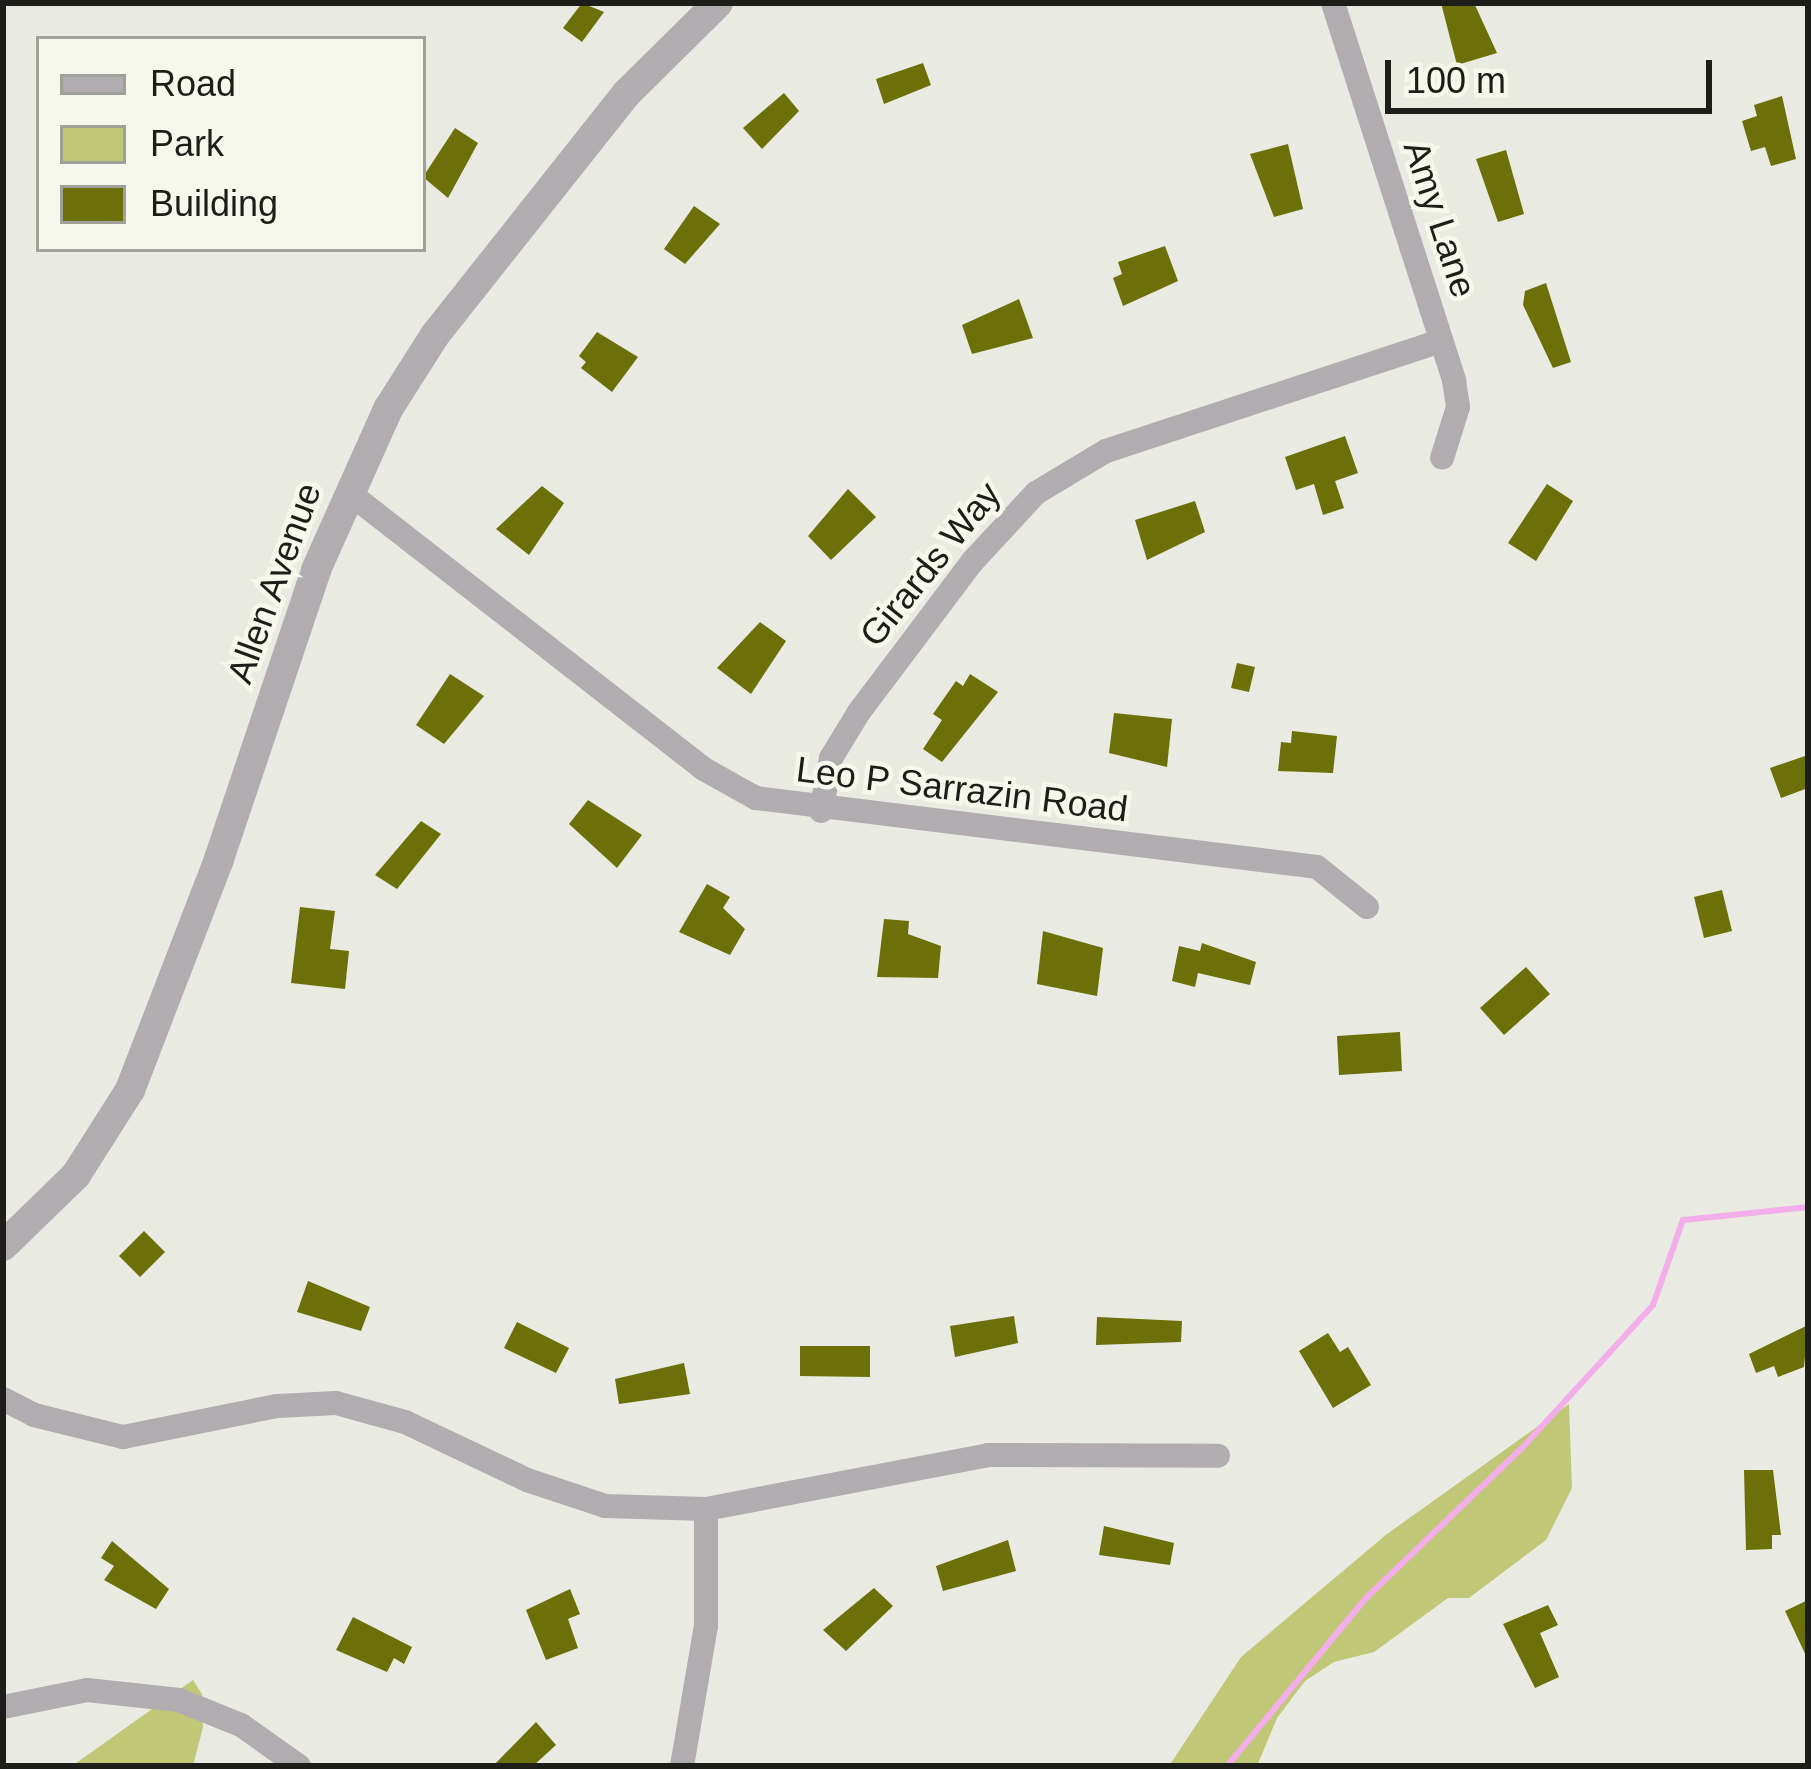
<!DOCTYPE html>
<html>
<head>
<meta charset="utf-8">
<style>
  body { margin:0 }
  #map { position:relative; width:1811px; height:1769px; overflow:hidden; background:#e9eae1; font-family:Arial,sans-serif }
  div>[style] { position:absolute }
  .green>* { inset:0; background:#c0c877 }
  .stream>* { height:6px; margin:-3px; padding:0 3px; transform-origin:3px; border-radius:3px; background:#f3adea }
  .building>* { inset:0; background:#6b7008 }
  .minor>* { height:24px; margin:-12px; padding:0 12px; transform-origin:12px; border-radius:12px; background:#b0acaf }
  .tertiary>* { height:30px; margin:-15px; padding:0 15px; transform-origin:15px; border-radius:15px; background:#b0acaf }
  span { translate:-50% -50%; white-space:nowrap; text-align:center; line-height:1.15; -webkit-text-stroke:9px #f6f8ee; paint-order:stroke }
  .street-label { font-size:36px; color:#1d1d1a }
  .frame { position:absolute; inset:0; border:6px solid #1d1d1a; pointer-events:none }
  .legend { position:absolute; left:36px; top:36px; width:390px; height:216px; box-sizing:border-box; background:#f6f8ee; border:3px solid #9fa099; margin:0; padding:15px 21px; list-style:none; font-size:36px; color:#1d1d1a }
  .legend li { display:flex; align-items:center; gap:24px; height:60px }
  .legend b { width:60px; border:3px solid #9fa099 }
  .scale { position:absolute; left:1385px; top:60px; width:327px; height:54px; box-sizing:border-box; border:6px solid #1d1d1a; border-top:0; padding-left:15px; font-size:36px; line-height:42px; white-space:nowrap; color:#1d1d1a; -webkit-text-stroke:9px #f6f8ee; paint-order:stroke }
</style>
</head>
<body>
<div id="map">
  <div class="green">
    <i style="clip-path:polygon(1569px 1404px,1572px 1488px,1546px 1540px,1469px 1598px,1448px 1598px,1374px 1652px,1334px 1662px,1305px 1681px,1277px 1718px,1257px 1766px,1169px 1766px,1241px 1657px,1387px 1534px)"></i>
    <i style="clip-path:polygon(193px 1680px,202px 1694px,203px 1727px,193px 1766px,72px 1766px)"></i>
  </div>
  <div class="stream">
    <i style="left:1227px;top:1766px;width:218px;rotate:-50.4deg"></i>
    <i style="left:1366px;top:1598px;width:216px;rotate:-43.9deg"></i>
    <i style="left:1522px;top:1448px;width:194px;rotate:-47.5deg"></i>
    <i style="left:1653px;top:1305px;width:90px;rotate:-70.6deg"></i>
    <i style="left:1683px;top:1220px;width:126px;rotate:-5.9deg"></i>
  </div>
  <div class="building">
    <i style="clip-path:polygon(582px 3px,604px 12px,582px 42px,563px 28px)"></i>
    <i style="clip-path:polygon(1441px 3px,1474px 3px,1497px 53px,1457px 65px)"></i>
    <i style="clip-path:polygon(923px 63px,931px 85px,884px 104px,876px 79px)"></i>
    <i style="clip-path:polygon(784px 93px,799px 111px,762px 149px,743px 128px)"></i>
    <i style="clip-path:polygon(1782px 96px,1796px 159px,1771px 166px,1765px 147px,1751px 151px,1742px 121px,1757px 116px,1754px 105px)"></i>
    <i style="clip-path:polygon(455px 128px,478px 143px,448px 198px,423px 177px)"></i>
    <i style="clip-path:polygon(1288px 144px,1303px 209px,1274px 217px,1250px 154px)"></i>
    <i style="clip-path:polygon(1506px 150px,1524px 214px,1498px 222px,1476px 159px)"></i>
    <i style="clip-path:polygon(694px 206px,720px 224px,685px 264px,664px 249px)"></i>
    <i style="clip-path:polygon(1165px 246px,1178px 281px,1123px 306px,1113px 278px,1122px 274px,1118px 262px)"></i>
    <i style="clip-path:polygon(1546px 283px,1571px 362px,1553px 368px,1523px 305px,1525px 291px)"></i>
    <i style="clip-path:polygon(1019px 299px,1033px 338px,972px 354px,962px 325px)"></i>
    <i style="clip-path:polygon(597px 332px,638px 357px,612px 392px,581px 368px,586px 362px,579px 356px)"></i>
    <i style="clip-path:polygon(1345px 436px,1358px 473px,1335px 481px,1344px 508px,1323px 515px,1314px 484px,1296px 490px,1285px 457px)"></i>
    <i style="clip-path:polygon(1547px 484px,1573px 501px,1536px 561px,1508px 543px)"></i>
    <i style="clip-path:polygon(542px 486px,564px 503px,529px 555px,496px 529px)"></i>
    <i style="clip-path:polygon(848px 489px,876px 517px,831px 560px,808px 536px)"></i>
    <i style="clip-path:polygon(1195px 501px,1205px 532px,1147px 560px,1135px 520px)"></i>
    <i style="clip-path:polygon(760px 622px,786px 641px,751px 694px,717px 668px)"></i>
    <i style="clip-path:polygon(1237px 663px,1255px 667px,1249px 692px,1231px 688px)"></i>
    <i style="clip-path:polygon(450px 674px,484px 696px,444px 744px,416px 725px)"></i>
    <i style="clip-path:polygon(970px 674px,998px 692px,942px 762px,923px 749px,942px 720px,933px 714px,956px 681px,963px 686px)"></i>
    <i style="clip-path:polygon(1114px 713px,1172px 719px,1167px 767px,1109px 753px)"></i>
    <i style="clip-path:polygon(1292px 731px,1337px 736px,1333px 773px,1278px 771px,1281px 742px,1291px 743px)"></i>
    <i style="clip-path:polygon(1808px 755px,1808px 788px,1781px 798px,1770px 768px)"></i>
    <i style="clip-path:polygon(588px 800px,642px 835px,617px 868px,569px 824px)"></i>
    <i style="clip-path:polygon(421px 821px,441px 834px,397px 889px,375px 875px)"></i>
    <i style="clip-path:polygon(707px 884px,730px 897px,723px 908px,745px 929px,730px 955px,679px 932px)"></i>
    <i style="clip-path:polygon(1722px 890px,1732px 931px,1704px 938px,1694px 897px)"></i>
    <i style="clip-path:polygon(300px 907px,335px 911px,330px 949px,349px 951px,345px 989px,291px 983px)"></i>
    <i style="clip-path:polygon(884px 919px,909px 921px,908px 934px,941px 946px,938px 978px,877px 977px)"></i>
    <i style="clip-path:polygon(1043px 931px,1103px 948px,1097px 996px,1037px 984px)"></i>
    <i style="clip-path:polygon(1202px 943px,1256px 962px,1250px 985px,1198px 973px,1195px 987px,1172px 981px,1179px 946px,1200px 951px)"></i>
    <i style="clip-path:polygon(1526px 967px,1550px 994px,1504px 1035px,1480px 1008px)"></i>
    <i style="clip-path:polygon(1400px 1032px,1402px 1071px,1339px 1075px,1337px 1036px)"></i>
    <i style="clip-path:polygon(144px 1231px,165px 1252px,140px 1277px,119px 1256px)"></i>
    <i style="clip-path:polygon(308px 1281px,370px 1307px,361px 1331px,297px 1312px)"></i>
    <i style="clip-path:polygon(1014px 1316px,1018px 1343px,955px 1357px,950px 1326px)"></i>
    <i style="clip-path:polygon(1097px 1317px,1182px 1321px,1181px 1342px,1096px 1345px)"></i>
    <i style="clip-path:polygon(517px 1322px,569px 1348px,556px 1373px,504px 1348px)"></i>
    <i style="clip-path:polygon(1808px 1325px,1804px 1367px,1778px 1377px,1774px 1366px,1756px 1373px,1749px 1354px)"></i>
    <i style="clip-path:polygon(1328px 1333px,1340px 1352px,1348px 1347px,1371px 1385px,1333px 1408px,1299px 1351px)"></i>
    <i style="clip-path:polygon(800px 1346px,870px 1346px,870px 1377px,800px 1376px)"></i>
    <i style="clip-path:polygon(684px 1363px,690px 1394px,619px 1404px,615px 1379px)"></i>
    <i style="clip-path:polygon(1744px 1470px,1773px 1470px,1781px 1535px,1772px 1535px,1772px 1549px,1746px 1550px)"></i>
    <i style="clip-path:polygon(1104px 1526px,1174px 1543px,1170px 1565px,1099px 1555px)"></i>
    <i style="clip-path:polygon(1008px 1540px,1016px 1571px,943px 1591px,936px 1566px)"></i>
    <i style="clip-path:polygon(112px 1541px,169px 1589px,156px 1609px,104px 1580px,114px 1566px,101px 1558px)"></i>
    <i style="clip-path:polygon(874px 1588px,893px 1606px,846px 1651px,823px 1630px)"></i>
    <i style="clip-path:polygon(570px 1589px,580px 1614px,568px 1619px,578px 1648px,546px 1660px,526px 1610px)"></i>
    <i style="clip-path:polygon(1808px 1600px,1808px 1660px,1785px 1611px)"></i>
    <i style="clip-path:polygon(1548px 1605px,1558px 1625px,1540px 1633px,1559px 1677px,1535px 1688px,1503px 1624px)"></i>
    <i style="clip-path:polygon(353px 1617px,412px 1647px,404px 1664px,394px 1658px,387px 1672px,336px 1650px)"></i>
    <i style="clip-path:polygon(536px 1722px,556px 1745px,533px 1766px,493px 1766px)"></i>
  </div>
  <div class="minor">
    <i style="left:1333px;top:3px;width:397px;rotate:72.2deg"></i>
    <i style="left:1454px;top:381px;width:26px;rotate:81deg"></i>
    <i style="left:1458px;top:407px;width:53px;rotate:107.4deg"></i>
    <i style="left:348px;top:492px;width:449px;rotate:37.9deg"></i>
    <i style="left:702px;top:768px;width:62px;rotate:29.1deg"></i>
    <i style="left:756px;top:798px;width:565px;rotate:7.01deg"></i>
    <i style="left:1317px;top:867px;width:64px;rotate:38.7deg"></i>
    <i style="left:821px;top:811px;width:54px;rotate:-79.3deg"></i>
    <i style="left:831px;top:758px;width:54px;rotate:-58.7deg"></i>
    <i style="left:859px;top:712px;width:188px;rotate:-53deg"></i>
    <i style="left:972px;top:562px;width:94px;rotate:-47.2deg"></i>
    <i style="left:1036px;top:493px;width:82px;rotate:-31deg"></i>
    <i style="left:1106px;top:451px;width:353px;rotate:-18.2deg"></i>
    <i style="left:3px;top:1399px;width:35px;rotate:27deg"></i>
    <i style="left:34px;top:1415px;width:92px;rotate:13.9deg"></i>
    <i style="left:123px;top:1437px;width:157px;rotate:-11.4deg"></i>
    <i style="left:277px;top:1406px;width:59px;rotate:-2.9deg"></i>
    <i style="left:336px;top:1403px;width:72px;rotate:15.4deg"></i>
    <i style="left:405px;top:1422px;width:135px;rotate:25.4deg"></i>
    <i style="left:527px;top:1480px;width:82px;rotate:18.4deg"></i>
    <i style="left:605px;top:1506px;width:101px;rotate:1.7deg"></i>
    <i style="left:706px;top:1509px;width:287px;rotate:-10.8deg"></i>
    <i style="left:988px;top:1455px;width:230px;rotate:0.2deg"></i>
    <i style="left:3px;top:1707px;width:86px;rotate:-11.4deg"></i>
    <i style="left:87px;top:1690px;width:93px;rotate:6.2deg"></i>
    <i style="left:179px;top:1700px;width:67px;rotate:22deg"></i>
    <i style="left:241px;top:1725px;width:71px;rotate:35.3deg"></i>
    <i style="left:682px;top:1766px;width:142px;rotate:-80.3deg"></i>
    <i style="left:706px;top:1626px;width:117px;rotate:-90deg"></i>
  </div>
  <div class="tertiary">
    <i style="left:3px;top:1246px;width:102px;rotate:-44.2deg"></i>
    <i style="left:76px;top:1175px;width:101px;rotate:-57.6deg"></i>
    <i style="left:130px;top:1090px;width:248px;rotate:-68.9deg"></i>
    <i style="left:219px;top:859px;width:305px;rotate:-71.4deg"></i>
    <i style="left:316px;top:570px;width:176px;rotate:-65.9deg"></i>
    <i style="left:388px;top:409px;width:88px;rotate:-57.6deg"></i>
    <i style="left:435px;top:335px;width:309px;rotate:-51.6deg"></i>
    <i style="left:627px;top:93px;width:128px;rotate:-44.7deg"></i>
  </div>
  <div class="street-label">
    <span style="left:1440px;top:219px;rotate:72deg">Amy Lane</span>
    <span style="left:930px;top:564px;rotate:-51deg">Girards Way</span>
    <span style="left:274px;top:583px;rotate:-70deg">Allen Avenue</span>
    <span style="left:962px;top:789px;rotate:7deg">Leo P Sarrazin Road</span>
  </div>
  <div class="frame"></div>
  <ul class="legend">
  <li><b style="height:15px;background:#b0acaf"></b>Road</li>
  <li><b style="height:33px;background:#c0c877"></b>Park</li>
  <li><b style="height:33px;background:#6b7008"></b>Building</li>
  </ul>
  <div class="scale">100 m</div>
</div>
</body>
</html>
